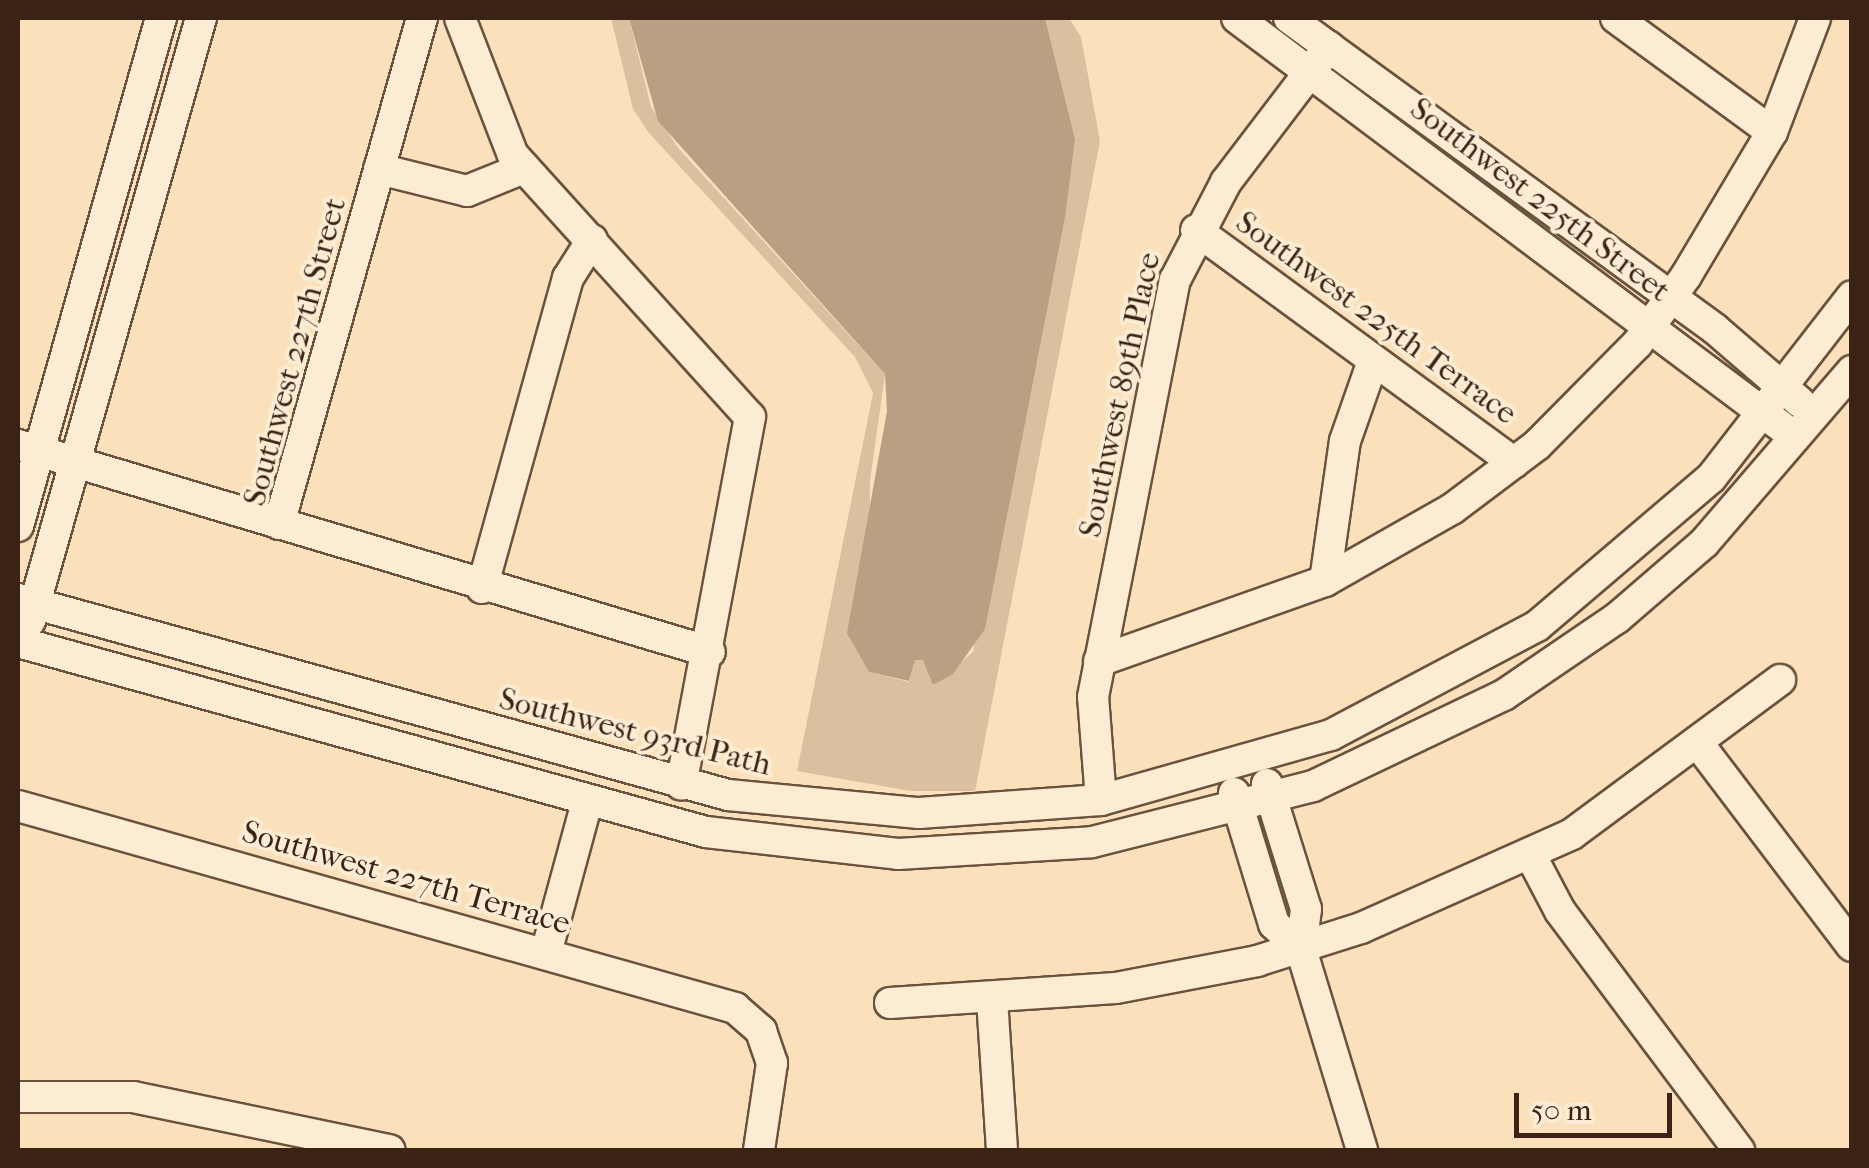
<!DOCTYPE html>
<html>
<head>
<meta charset="utf-8">
<style>
  body { margin:0 }
  #map { position:relative; width:1869px; height:1168px; overflow:hidden; background:#fae1bb; font-family:"IM FELL French Canon",serif }
  div>[style] { position:absolute }
  .green>* { inset:0; background:#d9c19f }
  .water>* { inset:0; background:#b9a083 }
  .roads { filter:drop-shadow(2px 0 #6a523e) drop-shadow(-2px 0 #6a523e) drop-shadow(0 2px #6a523e) drop-shadow(0 -2px #6a523e) }
  .minor>* { height:30px; margin:-15px; padding:0 15px; transform-origin:15px; border-radius:15px; background:#fcecd3 }
  span { translate:-50% -50%; white-space:nowrap; text-align:center; line-height:1.15; -webkit-text-stroke:8px #fcecd3; paint-order:stroke }
  .street-label { font-size:32px; color:#3a2315 }
  .frame { position:absolute; inset:0; border:20px solid #3a2315; pointer-events:none }
  .scale { position:absolute; left:1514px; top:1093px; width:158px; height:45px; box-sizing:border-box; border:5px solid #3a2315; border-top:0; padding-left:12px; font-size:30px; line-height:35px; white-space:nowrap; color:#3a2315; -webkit-text-stroke:8px #fcecd3; paint-order:stroke }
</style>
</head>
<body>
<div id="map">
  <div class="green">
    <i style="clip-path:polygon(611px 18px,629px 18px,651px 107px,679px 149px,885px 374px,870px 481px,869px 672px,909px 682px,915px 659px,924px 660px,934px 685px,973px 652px,1066px 212px,1075px 139px,1045px 18px,1069px 18px,1081px 37px,1100px 141px,975px 791px,910px 791px,797px 771px,873px 393px,855px 357px,649px 133px,633px 109px)"></i>
  </div>
  <div class="water">
    <i style="clip-path:polygon(629px 18px,1045px 18px,1075px 139px,1066px 212px,985px 629px,953px 674px,933px 685px,923px 660px,915px 660px,909px 681px,869px 672px,847px 633px,887px 411px,885px 374px,658px 121px)"></i>
  </div>
  <div class="roads">
    <div class="minor">
      <i style="left:460px;top:18px;width:147px;rotate:68.9deg"></i>
      <i style="left:513px;top:155px;width:353px;rotate:47.9deg"></i>
      <i style="left:750px;top:417px;width:374px;rotate:100.6deg"></i>
      <i style="left:1237px;top:18px;width:681px;rotate:36.89deg"></i>
      <i style="left:1289px;top:18px;width:527px;rotate:36.13deg"></i>
      <i style="left:1715px;top:329px;width:112px;rotate:40.7deg"></i>
      <i style="left:1616px;top:18px;width:193px;rotate:36.2deg"></i>
      <i style="left:379px;top:169px;width:91px;rotate:14deg"></i>
      <i style="left:467px;top:191px;width:61px;rotate:-22deg"></i>
      <i style="left:1196px;top:230px;width:394px;rotate:36.2deg"></i>
      <i style="left:18px;top:445px;width:722px;rotate:16.65deg"></i>
      <i style="left:279px;top:524px;width:526px;rotate:-74.22deg"></i>
      <i style="left:18px;top:526px;width:528px;rotate:-74.28deg"></i>
      <i style="left:1325px;top:581px;width:141px;rotate:-81.9deg"></i>
      <i style="left:1345px;top:441px;width:85px;rotate:-70.7deg"></i>
      <i style="left:482px;top:588px;width:322px;rotate:-74.5deg"></i>
      <i style="left:568px;top:278px;width:45px;rotate:-57.7deg"></i>
      <i style="left:18px;top:599px;width:737px;rotate:15.43deg"></i>
      <i style="left:728px;top:795px;width:192px;rotate:5.4deg"></i>
      <i style="left:919px;top:813px;width:182px;rotate:-4.1deg"></i>
      <i style="left:1101px;top:800px;width:239px;rotate:-15.8deg"></i>
      <i style="left:1331px;top:735px;width:233px;rotate:-27.9deg"></i>
      <i style="left:1537px;top:626px;width:228px;rotate:-40.4deg"></i>
      <i style="left:1711px;top:478px;width:230px;rotate:-52.2deg"></i>
      <i style="left:30px;top:621px;width:627px;rotate:-74.17deg"></i>
      <i style="left:18px;top:642px;width:714px;rotate:15.44deg"></i>
      <i style="left:706px;top:832px;width:193px;rotate:6.5deg"></i>
      <i style="left:898px;top:854px;width:194px;rotate:-3.5deg"></i>
      <i style="left:1092px;top:842px;width:228px;rotate:-14.2deg"></i>
      <i style="left:1313px;top:786px;width:212px;rotate:-25.5deg"></i>
      <i style="left:1504px;top:695px;width:137px;rotate:-34.3deg"></i>
      <i style="left:1617px;top:618px;width:115px;rotate:-40.8deg"></i>
      <i style="left:1704px;top:543px;width:227px;rotate:-49.3deg"></i>
      <i style="left:1099px;top:661px;width:240px;rotate:-19.5deg"></i>
      <i style="left:1325px;top:581px;width:146px;rotate:-29.6deg"></i>
      <i style="left:1452px;top:509px;width:106px;rotate:-37deg"></i>
      <i style="left:1537px;top:445px;width:142px;rotate:-45.3deg"></i>
      <i style="left:1637px;top:344px;width:84px;rotate:-54.2deg"></i>
      <i style="left:1686px;top:276px;width:168px;rotate:-59.2deg"></i>
      <i style="left:1772px;top:132px;width:122px;rotate:-69.3deg"></i>
      <i style="left:1697px;top:742px;width:256px;rotate:52.8deg"></i>
      <i style="left:1267px;top:784px;width:131px;rotate:72.7deg"></i>
      <i style="left:1306px;top:909px;width:40px;rotate:97.1deg"></i>
      <i style="left:1301px;top:949px;width:210px;rotate:73.1deg"></i>
      <i style="left:1234px;top:793px;width:137px;rotate:73deg"></i>
      <i style="left:1274px;top:924px;width:37px;rotate:43deg"></i>
      <i style="left:1101px;top:800px;width:103px;rotate:-94.4deg"></i>
      <i style="left:1093px;top:697px;width:425px;rotate:-78.9deg"></i>
      <i style="left:1175px;top:280px;width:110px;rotate:-62.5deg"></i>
      <i style="left:1226px;top:182px;width:170px;rotate:-52.7deg"></i>
      <i style="left:18px;top:806px;width:745px;rotate:15.73deg"></i>
      <i style="left:735px;top:1008px;width:35px;rotate:41deg"></i>
      <i style="left:761px;top:1031px;width:34px;rotate:71deg"></i>
      <i style="left:772px;top:1063px;width:88px;rotate:98.5deg"></i>
      <i style="left:1530px;top:854px;width:64px;rotate:62.2deg"></i>
      <i style="left:1560px;top:911px;width:299px;rotate:53.2deg"></i>
      <i style="left:546px;top:953px;width:156px;rotate:-74.8deg"></i>
      <i style="left:992px;top:999px;width:151px;rotate:86.2deg"></i>
      <i style="left:890px;top:1003px;width:226px;rotate:-3.8deg"></i>
      <i style="left:1116px;top:988px;width:144px;rotate:-10.8deg"></i>
      <i style="left:1257px;top:961px;width:109px;rotate:-17.6deg"></i>
      <i style="left:1361px;top:928px;width:231px;rotate:-24deg"></i>
      <i style="left:1572px;top:834px;width:259px;rotate:-36.5deg"></i>
      <i style="left:18px;top:1097px;width:115px"></i>
      <i style="left:133px;top:1097px;width:262px;rotate:11.7deg"></i>
    </div>
  </div>
  <div class="street-label">
    <span style="left:1540px;top:200px;rotate:37deg">Southwest 225th Street</span>
    <span style="left:1376px;top:318px;rotate:36deg">Southwest 225th Terrace</span>
    <span style="left:295px;top:352px;rotate:-75deg">Southwest 227th Street</span>
    <span style="left:1120px;top:395px;rotate:-78deg">Southwest 89th Place</span>
    <span style="left:635px;top:732px;rotate:14deg">Southwest 93rd Path</span>
    <span style="left:406px;top:878px;rotate:16deg">Southwest 227th Terrace</span>
  </div>
  <div class="frame"></div>
  <div class="scale">50 m</div>
</div>
</body>
</html>
